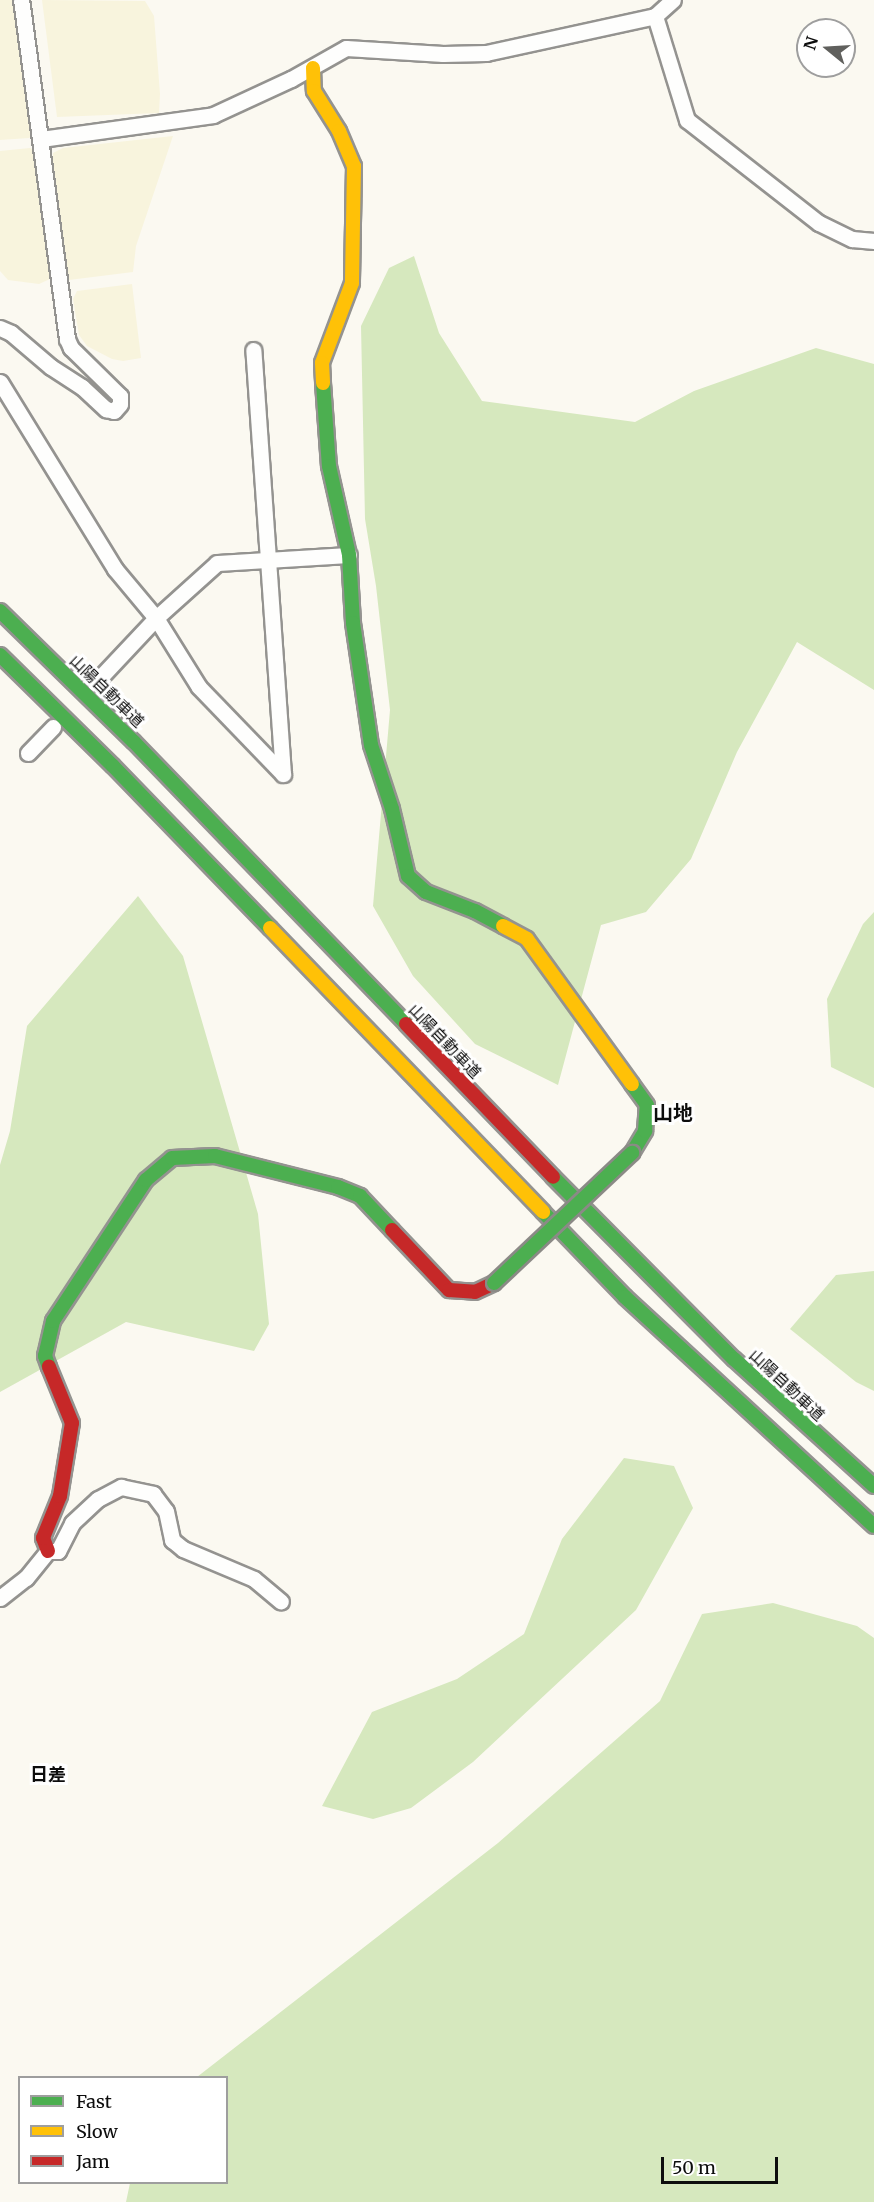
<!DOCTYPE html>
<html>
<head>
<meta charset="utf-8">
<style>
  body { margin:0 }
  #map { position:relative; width:874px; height:2202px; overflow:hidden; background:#fbf9f1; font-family:Merriweather,"Noto Sans JP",serif }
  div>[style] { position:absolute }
  .farmland>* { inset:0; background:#f8f4dd }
  .forest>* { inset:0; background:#d6e8be }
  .roads { filter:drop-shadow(2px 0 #949390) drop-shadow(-2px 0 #949390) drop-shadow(0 2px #949390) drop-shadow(0 -2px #949390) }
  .street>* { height:15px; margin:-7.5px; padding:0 7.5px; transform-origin:7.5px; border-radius:7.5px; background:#fefefd }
  .fast>* { height:14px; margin:-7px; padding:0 7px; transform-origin:7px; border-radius:7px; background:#4caf50 }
  .slow>* { height:14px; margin:-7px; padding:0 7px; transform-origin:7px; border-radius:7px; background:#ffc107 }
  .jam>* { height:14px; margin:-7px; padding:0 7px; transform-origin:7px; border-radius:7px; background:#c62828 }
  .bridges { filter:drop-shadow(2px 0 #8b8a86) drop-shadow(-2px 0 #8b8a86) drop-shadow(0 2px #8b8a86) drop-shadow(0 -2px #8b8a86) }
  .fast-bridge>* { height:14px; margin:-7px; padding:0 7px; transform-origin:7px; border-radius:7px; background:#4caf50 }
  span { translate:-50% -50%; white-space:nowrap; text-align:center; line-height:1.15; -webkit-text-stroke:6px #fff; paint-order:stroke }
  .street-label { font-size:16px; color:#0d0d0d }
  .neighbourhood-label { font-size:18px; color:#0d0d0d; font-weight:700 }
  .quarter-label { font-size:20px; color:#0d0d0d; font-weight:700 }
  .legend { position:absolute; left:18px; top:2076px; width:210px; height:108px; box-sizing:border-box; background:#fff; border:2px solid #9e9e9e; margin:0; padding:8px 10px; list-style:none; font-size:18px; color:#0d0d0d }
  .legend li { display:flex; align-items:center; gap:12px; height:30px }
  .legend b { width:30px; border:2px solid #9e9e9e }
  .north { position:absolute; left:796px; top:18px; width:60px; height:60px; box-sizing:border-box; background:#fff; border:2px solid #9e9e9e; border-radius:50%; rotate:288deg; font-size:16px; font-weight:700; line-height:24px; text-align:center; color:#0d0d0d }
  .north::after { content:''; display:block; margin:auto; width:21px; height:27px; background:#60605d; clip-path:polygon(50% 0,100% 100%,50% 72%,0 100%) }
  .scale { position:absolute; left:661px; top:2157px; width:117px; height:27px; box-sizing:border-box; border:3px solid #0d0d0d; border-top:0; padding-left:8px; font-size:18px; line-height:21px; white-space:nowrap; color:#0d0d0d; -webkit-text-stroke:4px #fff; paint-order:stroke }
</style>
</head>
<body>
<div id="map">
  <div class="farmland">
    <i style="clip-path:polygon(0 0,16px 0,34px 134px,29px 138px,0 140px)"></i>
    <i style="clip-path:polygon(42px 0,145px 1px,154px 16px,160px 94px,159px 113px,57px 117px)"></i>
    <i style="clip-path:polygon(173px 136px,136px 246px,133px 272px,69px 280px,52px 165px,53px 153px,63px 148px)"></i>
    <i style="clip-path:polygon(30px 148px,34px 150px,50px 279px,39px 284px,8px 280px,0 271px,0 151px)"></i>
    <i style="clip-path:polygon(132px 284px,141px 358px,123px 361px,112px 359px,87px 346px,79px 335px,73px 299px,77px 291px)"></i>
  </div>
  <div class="forest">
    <i style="clip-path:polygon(414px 256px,439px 333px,482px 401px,635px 422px,694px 391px,816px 348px,874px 364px,874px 690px,797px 642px,737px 752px,691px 859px,646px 912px,601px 925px,558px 1085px,475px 1044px,413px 976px,373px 906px,390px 710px,376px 586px,365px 519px,361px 326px,389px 268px)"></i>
    <i style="clip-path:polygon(138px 896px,183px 956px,258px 1214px,269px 1324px,254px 1351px,126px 1322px,0 1392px,0 1165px,10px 1131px,27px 1026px)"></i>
    <i style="clip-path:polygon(874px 912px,874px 1088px,831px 1067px,827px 999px,863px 924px)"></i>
    <i style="clip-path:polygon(874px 1271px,874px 1391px,856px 1382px,790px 1329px,836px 1275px)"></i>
    <i style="clip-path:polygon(624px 1458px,674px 1466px,693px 1508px,636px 1610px,473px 1762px,411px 1808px,373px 1819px,322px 1806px,372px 1712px,457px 1679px,524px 1634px,562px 1539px)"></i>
    <i style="clip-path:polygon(773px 1603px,857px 1626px,874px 1638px,874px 2202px,126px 2202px,130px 2183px,226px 2182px,226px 2078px,197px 2077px,498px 1843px,660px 1701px,702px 1614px)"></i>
  </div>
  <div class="roads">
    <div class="street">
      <i style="left:655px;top:16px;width:109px;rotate:72.9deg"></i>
      <i style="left:687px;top:120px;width:167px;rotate:38deg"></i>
      <i style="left:819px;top:223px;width:37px;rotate:26deg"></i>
      <i style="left:852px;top:239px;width:22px;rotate:5deg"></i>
      <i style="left:41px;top:139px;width:174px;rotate:-7.9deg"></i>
      <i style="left:213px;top:115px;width:86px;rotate:-24.8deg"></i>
      <i style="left:291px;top:79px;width:63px;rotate:-29.4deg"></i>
      <i style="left:346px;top:48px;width:97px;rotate:3.5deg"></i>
      <i style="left:443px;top:54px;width:43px;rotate:-1.3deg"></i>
      <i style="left:486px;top:53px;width:173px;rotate:-12.3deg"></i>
      <i style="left:655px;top:16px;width:24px;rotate:-42deg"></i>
      <i style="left:0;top:328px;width:12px;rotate:24deg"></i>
      <i style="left:11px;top:333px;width:52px;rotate:40.4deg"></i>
      <i style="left:51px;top:367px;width:37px;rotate:33deg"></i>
      <i style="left:82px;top:387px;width:33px;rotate:43deg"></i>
      <i style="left:106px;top:409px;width:8px;rotate:14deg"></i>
      <i style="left:114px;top:411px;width:9px;rotate:-49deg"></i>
      <i style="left:120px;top:404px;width:8px;rotate:-90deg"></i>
      <i style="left:120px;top:396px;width:69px;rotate:-135.6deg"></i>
      <i style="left:71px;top:348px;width:10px;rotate:-114deg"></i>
      <i style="left:67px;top:339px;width:342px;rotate:-97.7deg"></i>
      <i style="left:0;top:382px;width:220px;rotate:58.4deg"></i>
      <i style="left:115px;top:569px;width:64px;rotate:50.1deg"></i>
      <i style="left:156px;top:618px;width:81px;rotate:58.1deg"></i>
      <i style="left:199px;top:687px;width:121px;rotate:46deg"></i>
      <i style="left:283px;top:774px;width:425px;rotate:-94deg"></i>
      <i style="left:95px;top:683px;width:89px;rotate:-46.8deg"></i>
      <i style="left:156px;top:618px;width:82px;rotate:-42deg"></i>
      <i style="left:217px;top:563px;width:132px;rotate:-3.5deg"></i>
      <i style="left:28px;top:753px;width:36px;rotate:-46deg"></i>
      <i style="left:0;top:1598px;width:33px;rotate:-38deg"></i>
      <i style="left:26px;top:1578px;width:35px;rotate:-51deg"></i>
      <i style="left:48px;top:1551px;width:10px"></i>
      <i style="left:58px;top:1551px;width:31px;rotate:-63deg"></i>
      <i style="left:72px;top:1523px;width:35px;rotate:-43deg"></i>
      <i style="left:98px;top:1499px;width:26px;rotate:-28deg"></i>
      <i style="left:121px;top:1487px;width:33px;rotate:12deg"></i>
      <i style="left:153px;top:1494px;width:21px;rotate:53deg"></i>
      <i style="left:166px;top:1511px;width:30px;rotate:78deg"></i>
      <i style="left:172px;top:1540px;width:14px;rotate:39deg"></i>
      <i style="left:183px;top:1549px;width:77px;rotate:22.9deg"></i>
      <i style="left:254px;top:1579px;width:35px;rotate:40deg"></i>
    </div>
    <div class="fast">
      <i style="left:323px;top:383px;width:83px;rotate:85.9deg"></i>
      <i style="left:329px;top:466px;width:91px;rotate:77.3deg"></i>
      <i style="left:349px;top:555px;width:68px;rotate:86.6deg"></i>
      <i style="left:353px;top:623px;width:123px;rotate:81.6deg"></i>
      <i style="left:371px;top:745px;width:67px;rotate:71.8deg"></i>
      <i style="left:392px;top:809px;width:69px;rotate:76.6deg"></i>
      <i style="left:408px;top:876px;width:24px;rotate:42deg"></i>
      <i style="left:426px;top:892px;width:53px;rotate:21.2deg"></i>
      <i style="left:475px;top:911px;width:32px;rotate:28deg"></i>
      <i style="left:0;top:611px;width:187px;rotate:44.4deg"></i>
      <i style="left:134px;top:742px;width:392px;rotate:46deg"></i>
      <i style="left:0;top:655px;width:158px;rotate:44.5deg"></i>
      <i style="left:113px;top:766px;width:226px;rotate:45.9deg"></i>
      <i style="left:632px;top:1153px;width:26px;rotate:-59deg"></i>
      <i style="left:645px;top:1131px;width:26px;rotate:-86deg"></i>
      <i style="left:647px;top:1105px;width:26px;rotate:-126deg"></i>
      <i style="left:553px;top:1177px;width:257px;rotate:45.2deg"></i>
      <i style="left:734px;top:1359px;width:189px;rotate:42.2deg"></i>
      <i style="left:543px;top:1212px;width:118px;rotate:46deg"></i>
      <i style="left:625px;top:1297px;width:338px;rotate:42.6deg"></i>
      <i style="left:49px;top:1367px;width:12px;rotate:-110deg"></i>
      <i style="left:45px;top:1356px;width:36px;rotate:-77deg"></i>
      <i style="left:53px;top:1321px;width:169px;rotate:-56.6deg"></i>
      <i style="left:146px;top:1180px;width:34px;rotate:-40deg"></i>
      <i style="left:172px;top:1158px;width:43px;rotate:-2.7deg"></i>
      <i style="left:215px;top:1156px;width:127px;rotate:14.1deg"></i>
      <i style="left:338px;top:1187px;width:24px;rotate:22deg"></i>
      <i style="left:360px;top:1196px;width:47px;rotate:46.7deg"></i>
    </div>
    <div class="slow">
      <i style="left:313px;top:68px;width:23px;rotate:88deg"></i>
      <i style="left:314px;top:91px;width:47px;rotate:58deg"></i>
      <i style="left:339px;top:131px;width:38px;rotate:67deg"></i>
      <i style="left:354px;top:166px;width:117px;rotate:91deg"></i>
      <i style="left:352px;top:283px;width:85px;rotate:110.6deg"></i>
      <i style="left:322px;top:363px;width:20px;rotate:87deg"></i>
      <i style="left:503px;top:926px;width:27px;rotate:28deg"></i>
      <i style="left:527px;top:939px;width:179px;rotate:54.1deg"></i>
      <i style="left:270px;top:928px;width:394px;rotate:46.1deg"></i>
    </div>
    <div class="jam">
      <i style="left:406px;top:1024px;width:212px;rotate:46.1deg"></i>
      <i style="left:392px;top:1230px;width:83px;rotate:46.5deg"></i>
      <i style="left:449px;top:1290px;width:26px;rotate:4deg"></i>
      <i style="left:475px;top:1292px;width:21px;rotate:-25deg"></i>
      <i style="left:48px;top:1551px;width:14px;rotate:-111deg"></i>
      <i style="left:43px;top:1538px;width:45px;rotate:-68deg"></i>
      <i style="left:60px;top:1496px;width:74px;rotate:-80.7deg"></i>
      <i style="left:72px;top:1423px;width:61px;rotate:-112.3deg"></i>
    </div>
  </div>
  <div class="bridges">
    <div class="fast-bridge">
      <i style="left:494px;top:1283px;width:190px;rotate:-43.3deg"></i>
    </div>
  </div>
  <div class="street-label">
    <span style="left:107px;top:691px;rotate:44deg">山陽自動車道</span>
    <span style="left:445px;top:1041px;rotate:46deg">山陽自動車道</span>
    <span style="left:787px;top:1385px;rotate:43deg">山陽自動車道</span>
  </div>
  <div class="neighbourhood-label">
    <span style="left:48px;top:1775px">日差</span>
  </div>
  <div class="quarter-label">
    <span style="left:673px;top:1112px">山地</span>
  </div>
  <ul class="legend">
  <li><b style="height:8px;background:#4caf50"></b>Fast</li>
  <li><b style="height:8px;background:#ffc107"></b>Slow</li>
  <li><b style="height:8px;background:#c62828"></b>Jam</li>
  </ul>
  <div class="north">N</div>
  <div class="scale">50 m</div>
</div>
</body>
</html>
